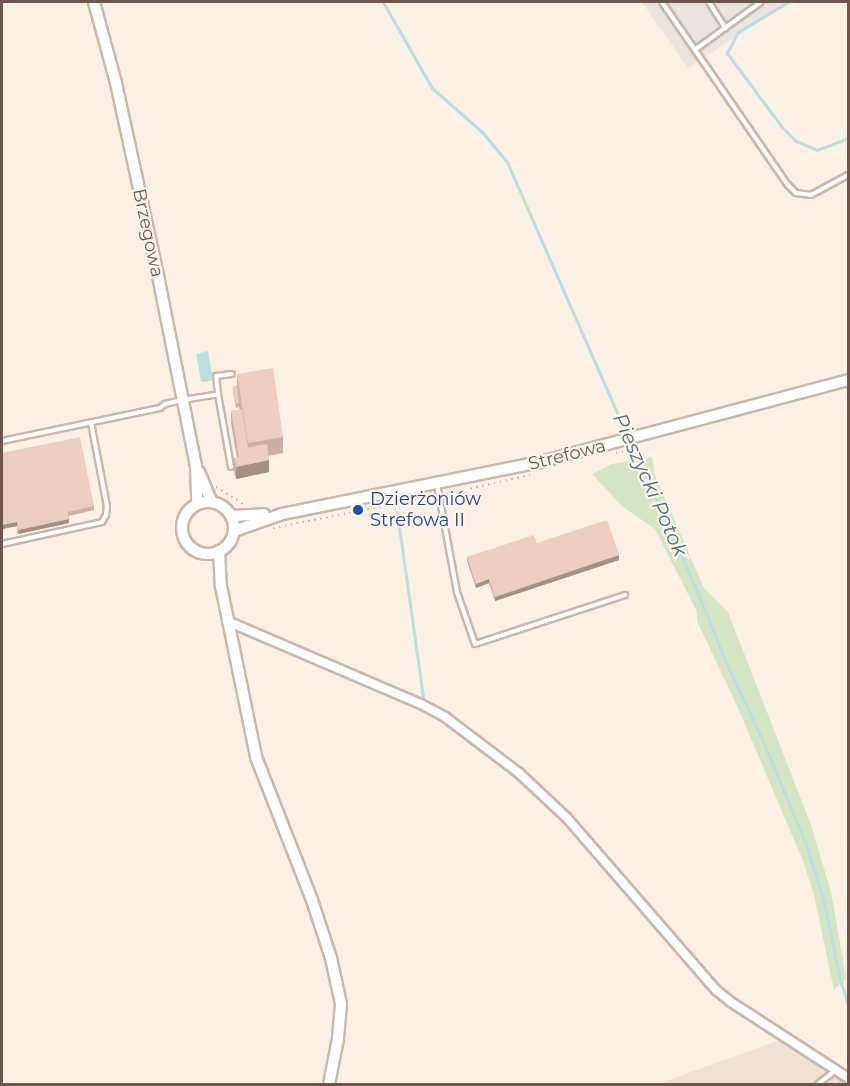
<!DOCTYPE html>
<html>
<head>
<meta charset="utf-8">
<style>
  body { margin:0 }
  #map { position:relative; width:850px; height:1086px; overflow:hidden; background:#faf0e4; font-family:Montserrat,sans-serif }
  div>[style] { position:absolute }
  .residential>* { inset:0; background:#f0e1d3 }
  .industrial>* { inset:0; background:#eae3de }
  .green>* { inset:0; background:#d4e5c4 }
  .water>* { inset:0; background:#bbdee1 }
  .stream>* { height:3px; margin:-1.5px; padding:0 1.5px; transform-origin:1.5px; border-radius:1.5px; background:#bbdee1 }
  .path>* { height:1.5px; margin-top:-0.75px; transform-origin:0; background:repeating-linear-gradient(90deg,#d1b1a2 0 1.5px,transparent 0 6px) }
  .roads { filter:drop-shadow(2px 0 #c9b7ac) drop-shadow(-2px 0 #c9b7ac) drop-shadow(0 2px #c9b7ac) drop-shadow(0 -2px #c9b7ac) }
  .lane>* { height:4px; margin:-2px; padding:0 2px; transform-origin:2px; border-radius:2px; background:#fff }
  .street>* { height:8px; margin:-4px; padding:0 4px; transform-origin:4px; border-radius:4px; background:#fff }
  .secondary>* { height:10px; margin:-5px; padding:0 5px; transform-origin:5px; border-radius:5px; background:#fff }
  .secondary>.ring { margin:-5px; padding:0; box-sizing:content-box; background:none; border:10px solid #fff; border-radius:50% }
  .wall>* { inset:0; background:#cbb0a4 }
  .shaded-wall>* { inset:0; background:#a59086 }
  .building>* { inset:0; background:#eccdbf }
  .dots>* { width:16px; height:16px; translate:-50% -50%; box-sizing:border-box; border:3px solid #fdf4ea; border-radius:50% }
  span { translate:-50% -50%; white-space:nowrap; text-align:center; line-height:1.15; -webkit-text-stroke:4.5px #fdf4ea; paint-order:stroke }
  .street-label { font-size:18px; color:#6f564c }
  .transit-label { font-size:18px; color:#164399 }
  .left { translate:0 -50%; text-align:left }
  .water-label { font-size:20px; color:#46757a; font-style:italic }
  .frame { position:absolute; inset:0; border:3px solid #6f564c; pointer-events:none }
</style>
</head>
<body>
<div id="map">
  <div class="residential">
    <i style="clip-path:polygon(794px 1035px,848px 1073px,848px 1084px,658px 1084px)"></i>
  </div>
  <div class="industrial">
    <i style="clip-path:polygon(642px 2px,788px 2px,688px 68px)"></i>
  </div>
  <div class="green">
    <i style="clip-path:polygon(652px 457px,655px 475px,704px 588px,728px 612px,811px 825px,831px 892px,846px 978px,834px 990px,814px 895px,803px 861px,738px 708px,697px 621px,697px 612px,655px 529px,623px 507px,592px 474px,612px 464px)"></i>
  </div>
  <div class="water">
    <i style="clip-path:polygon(208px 351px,213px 380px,204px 382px,201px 381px,196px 354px)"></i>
  </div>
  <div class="stream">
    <i style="left:383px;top:2px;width:99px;rotate:60.3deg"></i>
    <i style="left:432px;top:88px;width:67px;rotate:41.3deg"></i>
    <i style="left:482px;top:132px;width:39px;rotate:50deg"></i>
    <i style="left:507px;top:162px;width:299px;rotate:66.3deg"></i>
    <i style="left:788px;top:2px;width:58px;rotate:149deg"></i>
    <i style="left:738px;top:32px;width:24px;rotate:118deg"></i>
    <i style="left:727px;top:53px;width:92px;rotate:53.4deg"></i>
    <i style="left:782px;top:127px;width:20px;rotate:45deg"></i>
    <i style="left:796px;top:141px;width:23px;rotate:23deg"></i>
    <i style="left:817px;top:150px;width:33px;rotate:-21deg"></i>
    <i style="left:630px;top:442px;width:163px;rotate:65.8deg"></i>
    <i style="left:697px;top:591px;width:80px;rotate:67.9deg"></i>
    <i style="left:727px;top:665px;width:82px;rotate:64.7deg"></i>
    <i style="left:762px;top:739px;width:114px;rotate:67.3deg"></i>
    <i style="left:806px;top:844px;width:61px;rotate:72.8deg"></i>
    <i style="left:824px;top:902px;width:76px;rotate:78.5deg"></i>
    <i style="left:839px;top:976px;width:31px;rotate:73deg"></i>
    <i style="left:397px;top:512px;width:188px;rotate:82deg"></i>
  </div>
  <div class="path">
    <i style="left:616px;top:453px;width:22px;rotate:-13deg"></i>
    <i style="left:216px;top:487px;width:34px;rotate:32deg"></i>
    <i style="left:447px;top:494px;width:85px;rotate:-12.9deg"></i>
    <i style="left:273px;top:528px;width:163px;rotate:-11.3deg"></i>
  </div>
  <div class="roads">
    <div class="lane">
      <i style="left:662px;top:2px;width:222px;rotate:55.5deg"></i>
      <i style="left:788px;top:185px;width:11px;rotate:45deg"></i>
      <i style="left:796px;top:193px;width:15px;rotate:8deg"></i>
      <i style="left:811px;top:195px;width:42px;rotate:-28.4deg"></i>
      <i style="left:709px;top:2px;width:31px;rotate:58deg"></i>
      <i style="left:696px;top:49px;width:80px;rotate:-35.9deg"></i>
      <i style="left:218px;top:394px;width:18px;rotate:-96deg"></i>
      <i style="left:216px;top:376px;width:16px;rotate:-7deg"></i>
      <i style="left:2px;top:441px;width:161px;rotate:-11.8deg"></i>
      <i style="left:160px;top:408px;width:6px;rotate:-39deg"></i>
      <i style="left:165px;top:404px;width:17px;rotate:-13deg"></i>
      <i style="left:182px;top:400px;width:36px;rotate:-9deg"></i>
      <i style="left:218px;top:394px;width:74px;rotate:79.9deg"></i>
      <i style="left:437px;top:484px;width:110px;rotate:79.5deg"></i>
      <i style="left:457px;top:592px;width:55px;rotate:70.9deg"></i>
      <i style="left:475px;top:644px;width:158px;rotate:-18.1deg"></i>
      <i style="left:2px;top:544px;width:102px;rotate:-12.4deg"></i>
      <i style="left:102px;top:522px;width:8px;rotate:-60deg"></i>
      <i style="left:106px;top:515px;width:9px;rotate:-84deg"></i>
      <i style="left:107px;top:506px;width:85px;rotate:-100.9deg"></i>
      <i style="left:818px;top:1084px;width:23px;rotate:-38deg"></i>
    </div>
    <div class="street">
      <i style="left:227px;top:621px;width:211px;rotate:23.2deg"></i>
      <i style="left:421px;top:704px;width:27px;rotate:28deg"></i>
      <i style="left:445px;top:717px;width:93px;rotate:37.1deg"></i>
      <i style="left:519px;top:773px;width:66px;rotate:43.2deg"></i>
      <i style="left:567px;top:818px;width:228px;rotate:49.1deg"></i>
      <i style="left:716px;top:990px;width:19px;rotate:39deg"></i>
      <i style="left:731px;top:1002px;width:140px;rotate:33deg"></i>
    </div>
    <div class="secondary">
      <i style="left:94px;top:2px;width:84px;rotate:74.8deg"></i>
      <i style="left:116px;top:83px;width:203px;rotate:77.7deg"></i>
      <i style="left:159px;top:281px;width:189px;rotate:78.7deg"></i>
      <i style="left:196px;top:466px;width:38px;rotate:88deg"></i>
      <i style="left:199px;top:472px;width:33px;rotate:67deg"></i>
      <i class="ring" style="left:182px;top:502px;width:42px;height:42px"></i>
      <i style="left:231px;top:516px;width:33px;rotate:-3deg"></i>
      <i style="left:234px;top:531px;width:51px;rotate:-19.5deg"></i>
      <i style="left:282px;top:514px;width:267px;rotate:-11.4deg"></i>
      <i style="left:544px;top:461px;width:315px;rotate:-14.9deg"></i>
      <i style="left:219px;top:551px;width:35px;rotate:87deg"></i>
      <i style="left:221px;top:586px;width:175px;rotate:78.4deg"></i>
      <i style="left:256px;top:757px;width:154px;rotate:68.6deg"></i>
      <i style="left:312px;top:900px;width:61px;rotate:71.9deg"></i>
      <i style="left:331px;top:958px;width:47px;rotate:77.7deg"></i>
      <i style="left:341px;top:1004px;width:35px;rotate:95deg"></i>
      <i style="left:338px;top:1039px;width:46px;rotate:101.3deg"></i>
    </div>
  </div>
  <div class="wall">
    <i style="clip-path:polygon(237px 374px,283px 437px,283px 453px,268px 456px,269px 472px,236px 479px,234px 470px,234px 458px,237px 458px,231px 423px,231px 411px,240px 410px,239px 407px,236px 408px,233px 391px,233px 387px,237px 386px)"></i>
    <i style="clip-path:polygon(2px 453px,94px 506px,94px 510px,69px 516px,69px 523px,18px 534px,17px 526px,2px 529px)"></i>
    <i style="clip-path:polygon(537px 543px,619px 560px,495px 601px,489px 583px,476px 588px,467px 561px,467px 557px)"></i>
  </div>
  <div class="shaded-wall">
    <i style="clip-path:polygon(269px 460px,269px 472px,236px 479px,236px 467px)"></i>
    <i style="clip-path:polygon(69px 519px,69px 523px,18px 534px,18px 530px)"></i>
    <i style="clip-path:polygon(17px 522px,17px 526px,2px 529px,2px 525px)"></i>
    <i style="clip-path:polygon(619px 555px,619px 560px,495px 601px,495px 597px)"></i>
    <i style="clip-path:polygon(489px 579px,489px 583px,476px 588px,476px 584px)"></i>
  </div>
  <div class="building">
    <i style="clip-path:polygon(273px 368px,283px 437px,248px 443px,237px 374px)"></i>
    <i style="clip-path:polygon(237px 386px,239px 403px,236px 404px,233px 387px)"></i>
    <i style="clip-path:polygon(242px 409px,248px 447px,267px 444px,269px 460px,236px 467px,234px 458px,239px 457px,231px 411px)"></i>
    <i style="clip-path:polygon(80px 437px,94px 506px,68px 512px,69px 519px,18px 530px,17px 522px,2px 525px,2px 453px)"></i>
    <i style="clip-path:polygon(607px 520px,619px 555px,495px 597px,489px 579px,476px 584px,467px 557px,534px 535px,537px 543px)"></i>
    <i style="clip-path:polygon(839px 1081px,842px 1084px,835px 1084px)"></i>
  </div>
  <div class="dots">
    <i style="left:358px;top:510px;background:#1a4fb4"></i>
  </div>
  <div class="street-label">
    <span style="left:148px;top:233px;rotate:78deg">Brzegowa</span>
    <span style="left:567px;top:455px;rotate:-14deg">Strefowa</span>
  </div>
  <div class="transit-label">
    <span class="left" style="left:370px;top:510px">Dzierżoniów<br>Strefowa II</span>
  </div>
  <div class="water-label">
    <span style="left:650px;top:485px;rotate:66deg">Pieszycki Potok</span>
  </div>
  <div class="frame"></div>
</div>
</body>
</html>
